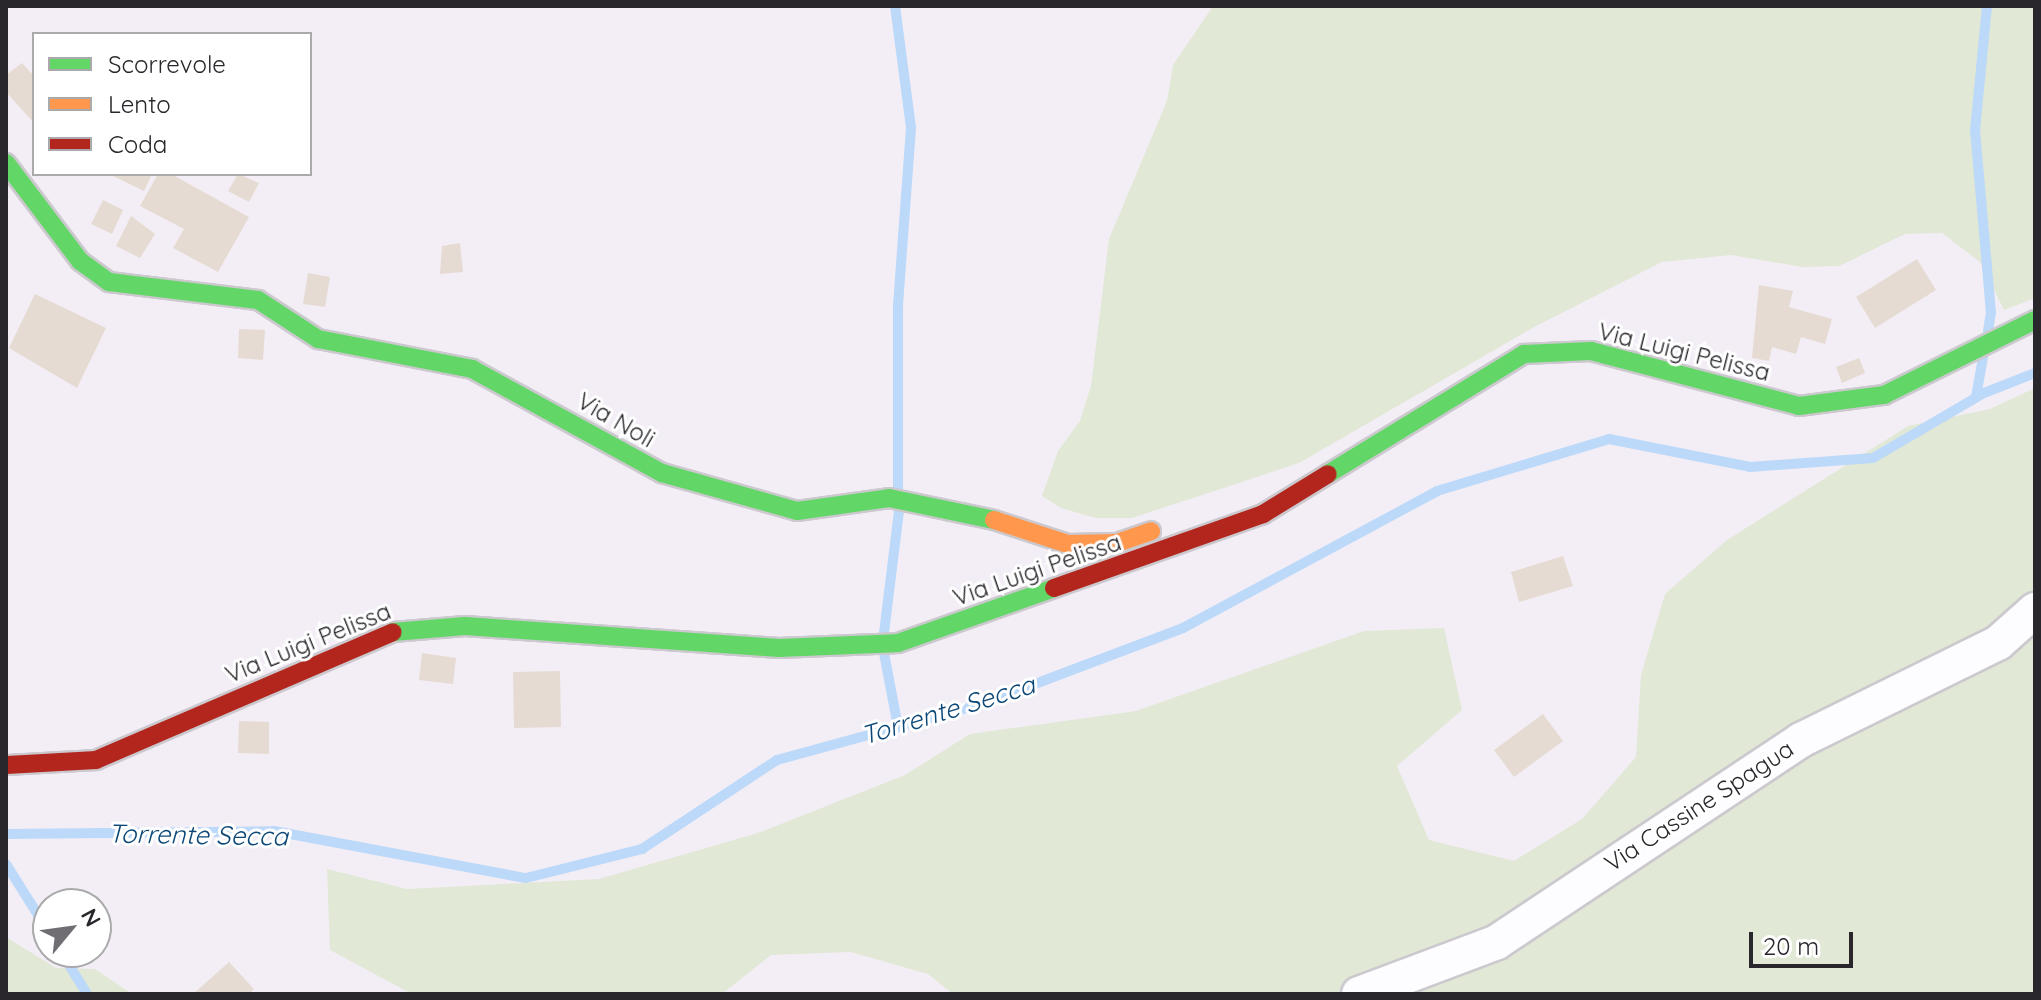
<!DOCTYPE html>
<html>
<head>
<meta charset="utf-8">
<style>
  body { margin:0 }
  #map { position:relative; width:2041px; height:1000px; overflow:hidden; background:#f3eef6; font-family:Quicksand,sans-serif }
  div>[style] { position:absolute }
  .green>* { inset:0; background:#e1e8d5 }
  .stream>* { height:10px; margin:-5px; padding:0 5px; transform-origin:5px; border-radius:5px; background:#bcd9f9 }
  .building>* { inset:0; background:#e5dbd2 }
  .roads { filter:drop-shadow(2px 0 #ccc9ce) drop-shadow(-2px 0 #ccc9ce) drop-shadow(0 2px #ccc9ce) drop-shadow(0 -2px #ccc9ce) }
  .street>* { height:34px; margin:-17px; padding:0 17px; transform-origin:17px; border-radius:17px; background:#fdfcfe }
  .fast>* { height:18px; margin:-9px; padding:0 9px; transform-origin:9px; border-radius:9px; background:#63d668 }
  .slow>* { height:18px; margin:-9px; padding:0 9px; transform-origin:9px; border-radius:9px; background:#ff974d }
  .jam>* { height:18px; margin:-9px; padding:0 9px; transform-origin:9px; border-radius:9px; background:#b3261e }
  span { translate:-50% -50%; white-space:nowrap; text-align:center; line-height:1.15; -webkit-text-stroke:6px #fff; paint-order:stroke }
  .street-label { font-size:24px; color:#2a272c }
  .water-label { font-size:26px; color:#0c4877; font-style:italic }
  .frame { position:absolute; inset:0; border:8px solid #2a272c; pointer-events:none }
  .legend { position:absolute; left:32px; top:32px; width:280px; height:144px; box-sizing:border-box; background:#fff; border:2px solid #aaa9ab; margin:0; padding:10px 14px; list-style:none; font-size:24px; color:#2a272c }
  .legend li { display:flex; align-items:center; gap:16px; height:40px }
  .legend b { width:40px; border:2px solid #aaa9ab }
  .north { position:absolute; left:32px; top:888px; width:80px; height:80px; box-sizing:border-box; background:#fff; border:2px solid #aaa9ab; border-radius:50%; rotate:61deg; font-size:22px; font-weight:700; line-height:32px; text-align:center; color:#2a272c }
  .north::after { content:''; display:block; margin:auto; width:28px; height:36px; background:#706d73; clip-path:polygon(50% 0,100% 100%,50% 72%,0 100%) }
  .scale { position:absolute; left:1749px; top:932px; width:104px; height:36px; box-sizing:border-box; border:4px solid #2a272c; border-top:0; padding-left:10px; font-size:24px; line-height:28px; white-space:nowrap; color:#2a272c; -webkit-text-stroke:6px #fff; paint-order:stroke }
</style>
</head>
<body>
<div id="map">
  <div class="green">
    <i style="clip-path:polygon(1213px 6px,2035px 6px,2035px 298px,2004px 310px,1980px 262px,1942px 233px,1905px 234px,1839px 266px,1803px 267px,1731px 255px,1662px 262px,1536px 326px,1299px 463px,1132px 518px,1096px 518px,1061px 508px,1042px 496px,1058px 451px,1080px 421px,1091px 386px,1109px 239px,1167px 101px,1173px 65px)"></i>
    <i style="clip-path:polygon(2035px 388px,2035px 994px,953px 994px,928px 974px,851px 952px,771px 955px,722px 994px,412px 994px,330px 950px,327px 869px,407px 889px,599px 879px,758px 833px,905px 775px,970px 734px,1136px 711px,1364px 631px,1444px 628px,1462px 710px,1397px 766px,1429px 840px,1514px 861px,1582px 819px,1636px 757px,1641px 675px,1665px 594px,1727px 540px,1908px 426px,1990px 409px)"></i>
    <i style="clip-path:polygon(6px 937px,56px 968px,95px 969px,132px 994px,6px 994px)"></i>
  </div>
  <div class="stream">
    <i style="left:895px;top:6px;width:123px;rotate:82.5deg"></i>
    <i style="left:911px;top:128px;width:177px;rotate:94.2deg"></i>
    <i style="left:898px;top:305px;width:185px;rotate:90deg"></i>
    <i style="left:1987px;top:6px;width:125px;rotate:95.5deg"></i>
    <i style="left:1975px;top:130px;width:183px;rotate:85deg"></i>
    <i style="left:1991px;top:312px;width:19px;rotate:99deg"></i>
    <i style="left:1976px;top:397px;width:40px;rotate:-80deg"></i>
    <i style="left:884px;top:633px;width:124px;rotate:-83deg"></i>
    <i style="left:884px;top:653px;width:75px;rotate:79.3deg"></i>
    <i style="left:6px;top:834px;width:268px;rotate:-0.6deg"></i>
    <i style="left:274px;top:831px;width:256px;rotate:10.6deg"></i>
    <i style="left:526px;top:878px;width:120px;rotate:-14deg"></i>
    <i style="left:642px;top:849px;width:162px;rotate:-33.4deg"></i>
    <i style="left:777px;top:760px;width:213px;rotate:-15.3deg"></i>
    <i style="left:982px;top:704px;width:215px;rotate:-20.7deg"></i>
    <i style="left:1183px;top:628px;width:289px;rotate:-28.3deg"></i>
    <i style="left:1437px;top:491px;width:180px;rotate:-16.8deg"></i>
    <i style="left:1609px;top:439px;width:144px;rotate:11.2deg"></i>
    <i style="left:1750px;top:467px;width:123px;rotate:-4.2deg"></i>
    <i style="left:1873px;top:458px;width:129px;rotate:-30.4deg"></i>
    <i style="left:1984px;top:393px;width:55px;rotate:-21.4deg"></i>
    <i style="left:6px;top:864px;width:79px;rotate:57.9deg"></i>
    <i style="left:61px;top:952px;width:49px;rotate:58.2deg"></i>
  </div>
  <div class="building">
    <i style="clip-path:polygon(22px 63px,34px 76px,34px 123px,6px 92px,6px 75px)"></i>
    <i style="clip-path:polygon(109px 174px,152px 174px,144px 191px)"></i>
    <i style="clip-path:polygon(158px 174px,171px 174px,249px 217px,218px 272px,173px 248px,184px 229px,140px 206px)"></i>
    <i style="clip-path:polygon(238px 174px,259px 183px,249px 202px,228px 191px)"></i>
    <i style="clip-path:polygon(103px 200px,123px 210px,112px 234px,91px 224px)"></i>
    <i style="clip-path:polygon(131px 216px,155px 234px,140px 258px,116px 246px)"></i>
    <i style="clip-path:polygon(460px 243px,463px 272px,440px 274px,442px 246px)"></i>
    <i style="clip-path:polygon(1917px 259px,1936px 290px,1875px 328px,1856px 297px)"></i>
    <i style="clip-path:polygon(308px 273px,330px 277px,325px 307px,303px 304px)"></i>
    <i style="clip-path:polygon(1759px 285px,1793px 291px,1789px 307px,1832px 319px,1825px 344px,1801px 337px,1796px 354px,1772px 347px,1769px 361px,1752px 358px)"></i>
    <i style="clip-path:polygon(35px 294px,106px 328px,77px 388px,9px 348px)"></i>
    <i style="clip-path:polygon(239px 329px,265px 330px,263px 360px,238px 358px)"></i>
    <i style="clip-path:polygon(1859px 358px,1865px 373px,1842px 383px,1836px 367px)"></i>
    <i style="clip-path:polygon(1563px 556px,1573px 586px,1519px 602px,1511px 572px)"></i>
    <i style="clip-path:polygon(422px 653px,456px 658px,453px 684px,419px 680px)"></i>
    <i style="clip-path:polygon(560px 671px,561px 727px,514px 728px,513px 672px)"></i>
    <i style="clip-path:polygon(1543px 714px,1563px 741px,1514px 777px,1494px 750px)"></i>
    <i style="clip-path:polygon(239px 721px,269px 722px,269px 754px,238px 753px)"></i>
    <i style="clip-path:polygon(229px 962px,254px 989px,249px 994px,193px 994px)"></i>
  </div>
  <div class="roads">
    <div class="street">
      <i style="left:1359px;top:994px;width:147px;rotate:-20.6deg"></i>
      <i style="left:1497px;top:942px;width:365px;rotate:-33.6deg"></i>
      <i style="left:1801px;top:740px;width:220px;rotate:-26.2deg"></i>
      <i style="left:1998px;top:643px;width:50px;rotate:-41.7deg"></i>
    </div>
    <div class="fast">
      <i style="left:6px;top:163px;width:123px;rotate:52.9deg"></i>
      <i style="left:80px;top:261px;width:36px;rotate:36deg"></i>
      <i style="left:109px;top:282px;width:150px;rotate:6.9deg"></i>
      <i style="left:258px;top:300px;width:72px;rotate:33deg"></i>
      <i style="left:318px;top:339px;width:157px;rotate:11deg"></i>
      <i style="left:472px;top:369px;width:217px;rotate:28.7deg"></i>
      <i style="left:662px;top:473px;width:140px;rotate:15.7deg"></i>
      <i style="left:797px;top:511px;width:93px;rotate:-8deg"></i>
      <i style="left:889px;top:498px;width:107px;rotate:11.8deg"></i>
      <i style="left:1328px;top:474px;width:230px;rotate:-31.5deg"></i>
      <i style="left:1524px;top:354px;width:67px;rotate:-2.6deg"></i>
      <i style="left:1591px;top:351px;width:215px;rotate:14.8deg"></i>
      <i style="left:1799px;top:406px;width:86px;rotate:-7.4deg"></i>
      <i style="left:1884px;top:395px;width:169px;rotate:-26.4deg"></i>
      <i style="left:393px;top:632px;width:72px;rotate:-4.8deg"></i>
      <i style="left:465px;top:626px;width:315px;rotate:4deg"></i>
      <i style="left:779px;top:648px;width:119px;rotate:-2.4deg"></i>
      <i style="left:898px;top:643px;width:165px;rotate:-19.4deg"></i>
    </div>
    <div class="slow">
      <i style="left:994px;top:520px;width:78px;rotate:18deg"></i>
      <i style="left:1068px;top:544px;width:49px;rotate:-1.2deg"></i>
      <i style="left:1117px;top:543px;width:36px;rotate:-19deg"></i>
    </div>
    <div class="jam">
      <i style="left:1054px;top:588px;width:222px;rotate:-19.5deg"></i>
      <i style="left:1263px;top:514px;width:76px;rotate:-31.6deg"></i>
      <i style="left:6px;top:765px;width:90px;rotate:-3.2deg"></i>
      <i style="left:96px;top:760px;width:323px;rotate:-23.3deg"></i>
    </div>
  </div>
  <div class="street-label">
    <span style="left:1684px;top:352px;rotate:14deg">Via Luigi Pelissa</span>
    <span style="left:616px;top:420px;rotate:30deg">Via Noli</span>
    <span style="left:1037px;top:570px;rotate:-19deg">Via Luigi Pelissa</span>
    <span style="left:308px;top:643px;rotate:-22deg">Via Luigi Pelissa</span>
    <span style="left:1699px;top:806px;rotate:-33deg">Via Cassine Spagua</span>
  </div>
  <div class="water-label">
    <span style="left:948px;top:710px;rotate:-17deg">Torrente Secca</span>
    <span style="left:198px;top:835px;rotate:1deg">Torrente Secca</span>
  </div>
  <div class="frame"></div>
  <ul class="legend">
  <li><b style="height:10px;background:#63d668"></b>Scorrevole</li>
  <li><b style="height:10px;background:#ff974d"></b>Lento</li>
  <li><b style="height:10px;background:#b3261e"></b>Coda</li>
  </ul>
  <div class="north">N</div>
  <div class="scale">20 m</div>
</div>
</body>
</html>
